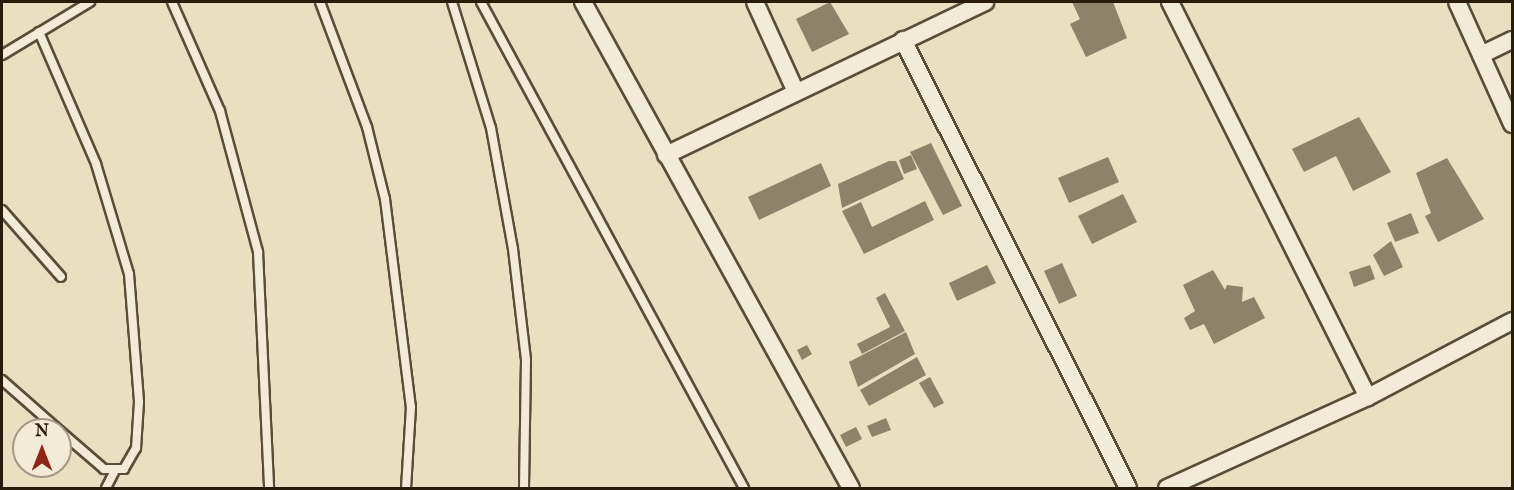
<!DOCTYPE html>
<html>
<head>
<meta charset="utf-8">
<style>
  body { margin:0 }
  #map { position:relative; width:1514px; height:490px; overflow:hidden; background:#e9e0c2; font-family:"IM FELL English",serif }
  div>[style] { position:absolute }
  .building>* { inset:0; background:#8d826a }
  .roads { filter:drop-shadow(2px 0 #594d39) drop-shadow(-2px 0 #594d39) drop-shadow(0 2px #594d39) drop-shadow(0 -2px #594d39) }
  .service>* { height:8px; margin:-4px; padding:0 4px; transform-origin:4px; border-radius:4px; background:#f1ebd7 }
  .minor>* { height:16px; margin:-8px; padding:0 8px; transform-origin:8px; border-radius:8px; background:#f1ebd7 }
  span { translate:-50% -50%; white-space:nowrap; text-align:center; line-height:1.15; -webkit-text-stroke:4.5px #f1ebd7; paint-order:stroke }
  .frame { position:absolute; inset:0; border:3px solid #291c0b; pointer-events:none }
  .north { position:absolute; left:12px; top:418px; width:60px; height:60px; box-sizing:border-box; background:#f1ebd7; border:2px solid #a19885; border-radius:50%; rotate:0deg; font-size:16px; font-weight:700; line-height:24px; text-align:center; color:#291c0b }
  .north::after { content:''; display:block; margin:auto; width:21px; height:27px; background:#8f2418; clip-path:polygon(50% 0,100% 100%,50% 72%,0 100%) }
</style>
</head>
<body>
<div id="map">
  <div class="building">
    <i style="clip-path:polygon(830px 2px,849px 34px,812px 52px,796px 19px)"></i>
    <i style="clip-path:polygon(1072px 2px,1113px 2px,1127px 38px,1086px 57px,1070px 24px,1080px 19px)"></i>
    <i style="clip-path:polygon(1359px 117px,1391px 172px,1353px 191px,1336px 156px,1304px 172px,1292px 149px)"></i>
    <i style="clip-path:polygon(931px 143px,962px 206px,943px 215px,910px 152px)"></i>
    <i style="clip-path:polygon(911px 155px,917px 169px,904px 174px,899px 160px)"></i>
    <i style="clip-path:polygon(1108px 157px,1119px 182px,1069px 203px,1058px 178px)"></i>
    <i style="clip-path:polygon(1447px 158px,1484px 219px,1438px 242px,1425px 216px,1431px 213px,1416px 173px)"></i>
    <i style="clip-path:polygon(889px 161px,896px 161px,904px 179px,842px 208px,838px 184px)"></i>
    <i style="clip-path:polygon(821px 163px,831px 186px,759px 220px,748px 197px)"></i>
    <i style="clip-path:polygon(1123px 194px,1137px 222px,1092px 244px,1078px 216px)"></i>
    <i style="clip-path:polygon(925px 201px,934px 220px,864px 254px,842px 211px,861px 202px,872px 227px)"></i>
    <i style="clip-path:polygon(1411px 213px,1419px 233px,1395px 242px,1387px 223px)"></i>
    <i style="clip-path:polygon(1391px 241px,1403px 267px,1384px 276px,1373px 255px)"></i>
    <i style="clip-path:polygon(1062px 263px,1077px 296px,1059px 304px,1044px 271px)"></i>
    <i style="clip-path:polygon(987px 265px,996px 283px,957px 301px,949px 283px)"></i>
    <i style="clip-path:polygon(1370px 265px,1375px 279px,1354px 287px,1349px 272px)"></i>
    <i style="clip-path:polygon(1213px 270px,1225px 290px,1227px 285px,1243px 287px,1242px 302px,1254px 297px,1265px 318px,1214px 344px,1204px 324px,1190px 330px,1184px 318px,1195px 311px,1183px 285px)"></i>
    <i style="clip-path:polygon(885px 293px,905px 331px,862px 354px,857px 344px,890px 327px,876px 298px)"></i>
    <i style="clip-path:polygon(906px 332px,915px 354px,858px 387px,849px 362px)"></i>
    <i style="clip-path:polygon(807px 345px,812px 354px,802px 360px,797px 350px)"></i>
    <i style="clip-path:polygon(917px 357px,926px 375px,869px 406px,860px 390px)"></i>
    <i style="clip-path:polygon(930px 377px,944px 403px,934px 408px,919px 383px)"></i>
    <i style="clip-path:polygon(886px 418px,891px 430px,872px 437px,867px 426px)"></i>
    <i style="clip-path:polygon(856px 427px,862px 439px,846px 447px,840px 435px)"></i>
  </div>
  <div class="roads">
    <div class="service">
      <i style="left:172px;top:2px;width:119px;rotate:66.2deg"></i>
      <i style="left:220px;top:111px;width:146px;rotate:74.9deg"></i>
      <i style="left:258px;top:252px;width:236px;rotate:87.3deg"></i>
      <i style="left:320px;top:2px;width:134px;rotate:69.4deg"></i>
      <i style="left:367px;top:127px;width:74px;rotate:76deg"></i>
      <i style="left:385px;top:199px;width:210px;rotate:82.9deg"></i>
      <i style="left:411px;top:407px;width:81px;rotate:93.5deg"></i>
      <i style="left:452px;top:2px;width:132px;rotate:72.8deg"></i>
      <i style="left:491px;top:128px;width:123px;rotate:79.7deg"></i>
      <i style="left:513px;top:249px;width:112px;rotate:83.3deg"></i>
      <i style="left:526px;top:360px;width:128px;rotate:90.9deg"></i>
      <i style="left:481px;top:2px;width:553px;rotate:61.58deg"></i>
      <i style="left:39px;top:32px;width:144px;rotate:66.6deg"></i>
      <i style="left:96px;top:164px;width:115px;rotate:73.3deg"></i>
      <i style="left:129px;top:274px;width:128px;rotate:85.5deg"></i>
      <i style="left:139px;top:402px;width:46px;rotate:93.7deg"></i>
      <i style="left:136px;top:448px;width:24px;rotate:120deg"></i>
      <i style="left:124px;top:469px;width:20px;rotate:180deg"></i>
      <i style="left:104px;top:469px;width:58px;rotate:-139.2deg"></i>
      <i style="left:2px;top:55px;width:103px;rotate:-31.1deg"></i>
      <i style="left:2px;top:210px;width:89px;rotate:48.6deg"></i>
      <i style="left:2px;top:380px;width:76px;rotate:41.3deg"></i>
      <i style="left:106px;top:488px;width:18px;rotate:-63deg"></i>
    </div>
    <div class="minor">
      <i style="left:583px;top:2px;width:555px;rotate:61.13deg"></i>
      <i style="left:755px;top:2px;width:99px;rotate:65.5deg"></i>
      <i style="left:1170px;top:2px;width:442px;rotate:63.4deg"></i>
      <i style="left:1457px;top:2px;width:134px;rotate:65.7deg"></i>
      <i style="left:903px;top:40px;width:501px;rotate:63.33deg"></i>
      <i style="left:1481px;top:55px;width:34px;rotate:-26deg"></i>
      <i style="left:666px;top:155px;width:354px;rotate:-25.6deg"></i>
      <i style="left:1167px;top:488px;width:221px;rotate:-24.4deg"></i>
      <i style="left:1368px;top:397px;width:163px;rotate:-27.8deg"></i>
    </div>
  </div>
  <div class="frame"></div>
  <div class="north">N</div>
</div>
</body>
</html>
